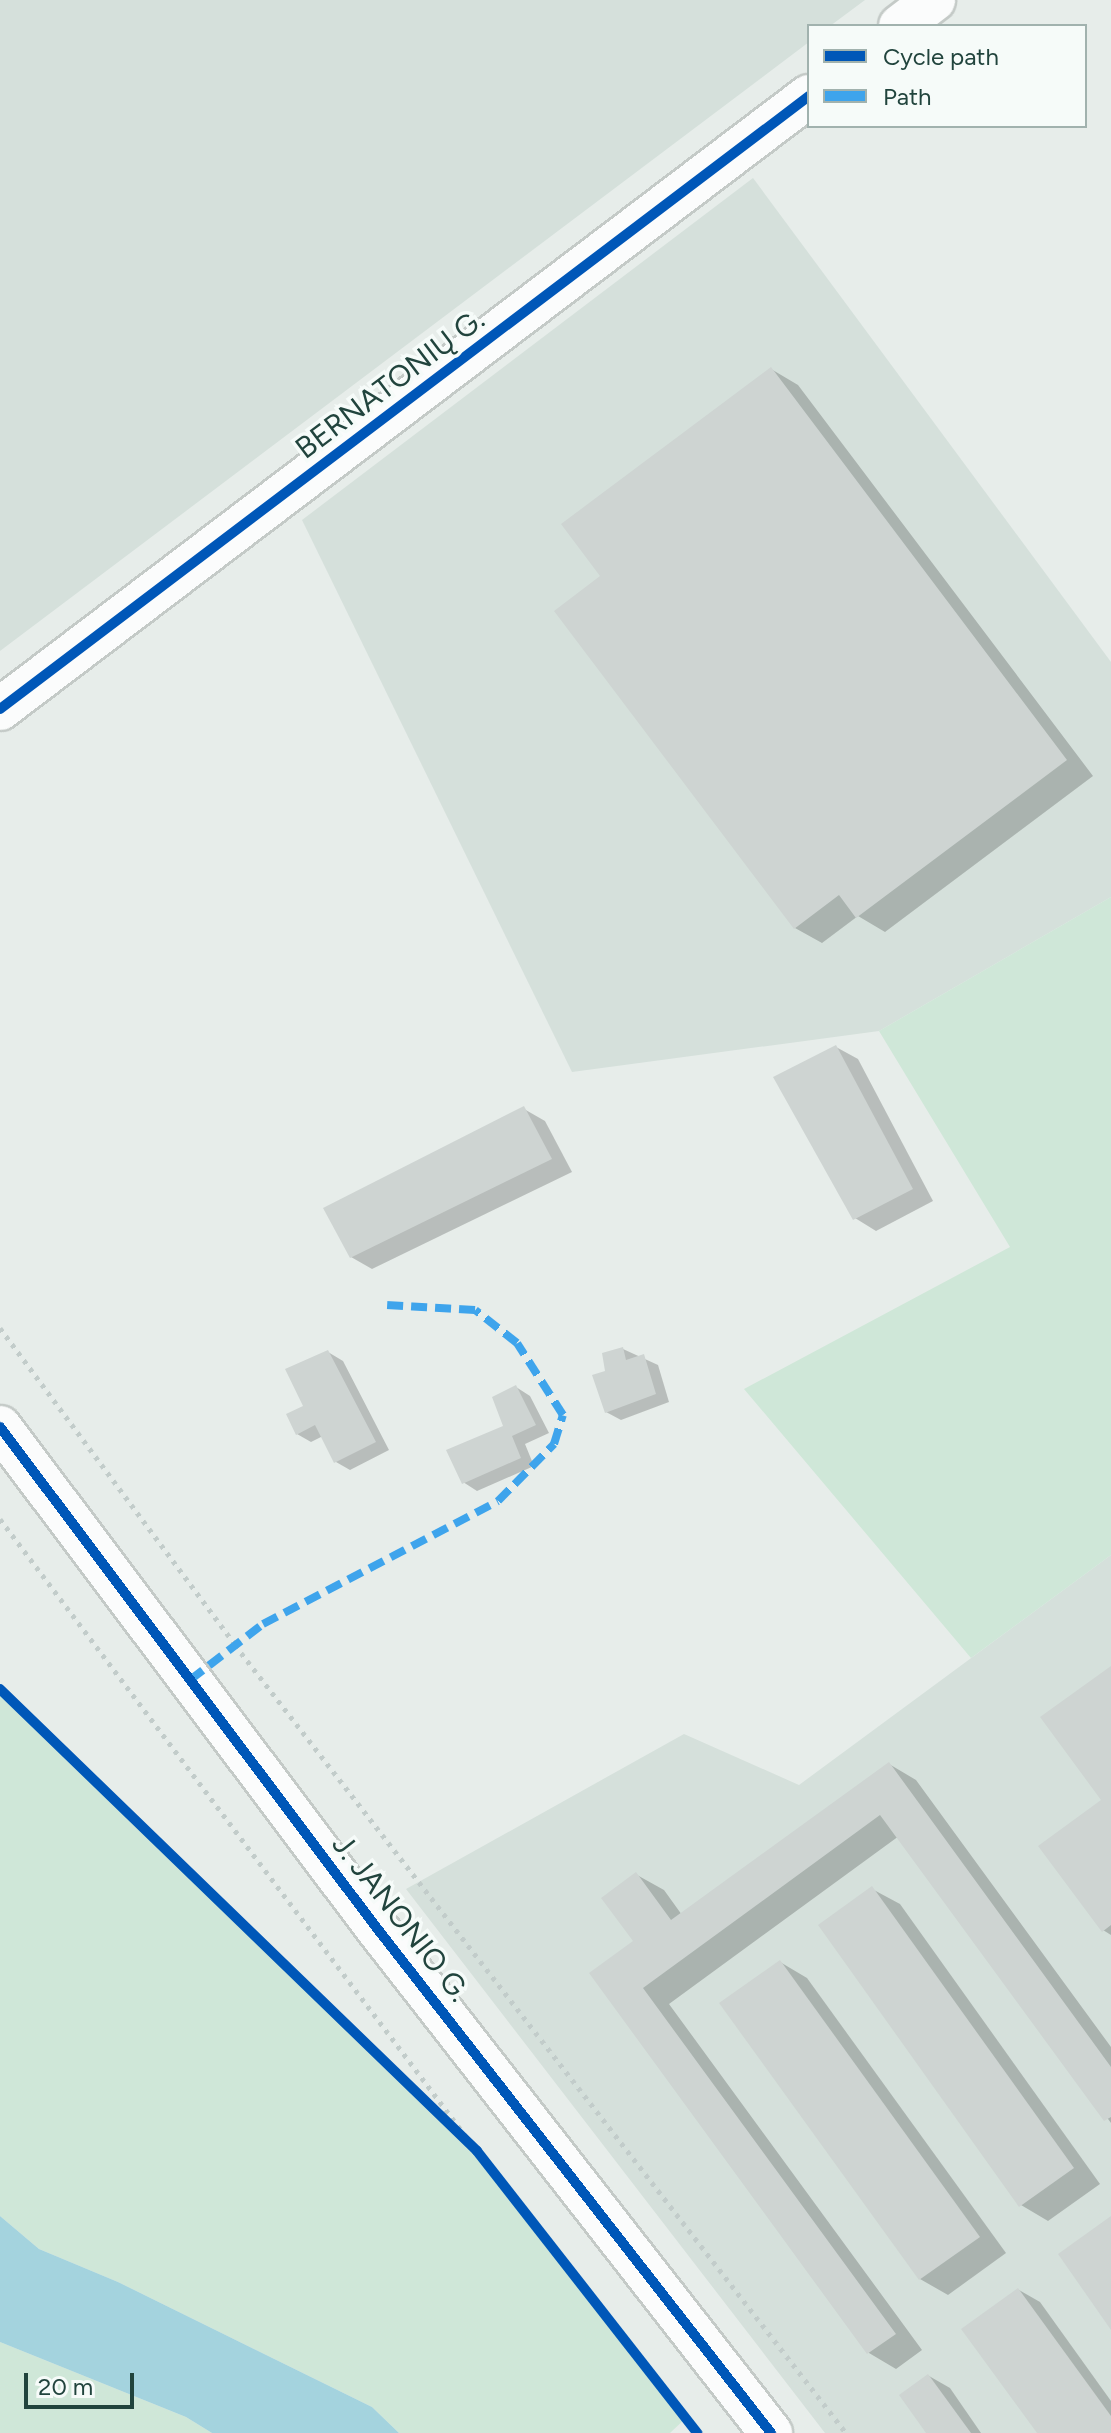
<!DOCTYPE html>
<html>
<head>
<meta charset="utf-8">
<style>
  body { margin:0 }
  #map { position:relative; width:1111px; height:2433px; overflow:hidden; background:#e7edea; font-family:Figtree,sans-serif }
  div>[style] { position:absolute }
  .built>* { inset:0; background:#d5e0db }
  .green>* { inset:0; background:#cfe7d8 }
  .water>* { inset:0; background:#a4d3de }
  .shadow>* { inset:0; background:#0003 }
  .building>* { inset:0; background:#ced4d2 }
  .path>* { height:5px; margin-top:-2.5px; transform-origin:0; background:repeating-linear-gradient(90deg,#c2ccca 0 4px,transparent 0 10px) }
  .roads { filter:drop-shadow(2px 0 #c4cac7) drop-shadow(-2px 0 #c4cac7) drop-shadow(0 2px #c4cac7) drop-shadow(0 -2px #c4cac7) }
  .minor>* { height:42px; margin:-21px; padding:0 21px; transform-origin:21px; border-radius:21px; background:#fbfcfc }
  .quiet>* { height:8px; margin-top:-4px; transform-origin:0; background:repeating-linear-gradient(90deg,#3ea4ec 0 16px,transparent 0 24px) }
  .cycleway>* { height:10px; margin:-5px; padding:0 5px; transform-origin:5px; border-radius:5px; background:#0057b8 }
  span { translate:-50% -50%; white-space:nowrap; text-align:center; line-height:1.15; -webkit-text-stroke:7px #f6fbf9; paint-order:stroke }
  .street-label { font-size:30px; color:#21443d }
  .legend { position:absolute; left:807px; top:24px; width:280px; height:104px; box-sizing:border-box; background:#f6fbf9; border:2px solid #a1b2ae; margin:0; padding:10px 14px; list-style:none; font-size:24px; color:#21443d }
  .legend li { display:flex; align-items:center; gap:16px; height:40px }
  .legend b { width:40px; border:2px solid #a1b2ae }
  .scale { position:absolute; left:24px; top:2373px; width:110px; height:36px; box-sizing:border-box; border:4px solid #21443d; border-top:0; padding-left:10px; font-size:24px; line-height:28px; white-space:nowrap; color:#21443d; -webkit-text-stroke:6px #f6fbf9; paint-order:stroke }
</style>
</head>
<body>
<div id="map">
  <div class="built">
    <i style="clip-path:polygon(0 0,865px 0,830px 26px,809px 26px,809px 42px,0 651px)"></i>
    <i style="clip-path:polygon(753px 178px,1111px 662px,1111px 897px,879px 1031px,572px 1072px,302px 520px)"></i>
    <i style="clip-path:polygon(1111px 1555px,1111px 2433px,825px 2433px,406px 1889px,684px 1734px,799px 1785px)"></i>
  </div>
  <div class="green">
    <i style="clip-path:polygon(1111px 897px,1111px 1555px,971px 1658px,744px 1389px,1010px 1247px,879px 1031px)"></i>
    <i style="clip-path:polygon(0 1689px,477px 2151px,687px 2417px,670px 2433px,399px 2433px,372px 2407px,118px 2282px,39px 2249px,0 2216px)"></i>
    <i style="clip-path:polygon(0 2342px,186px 2417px,212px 2433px,0 2433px)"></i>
  </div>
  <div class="water">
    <i style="clip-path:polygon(0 2216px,39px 2249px,118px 2282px,372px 2407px,399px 2433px,212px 2433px,186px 2417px,0 2342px)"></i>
  </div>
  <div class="shadow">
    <i style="clip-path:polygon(771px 369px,798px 385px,1093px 776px,885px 932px,858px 916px,822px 943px,795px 928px,603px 577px)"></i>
    <i style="clip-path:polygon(836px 1047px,858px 1059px,933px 1201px,876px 1231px,855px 1218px)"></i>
    <i style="clip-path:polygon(524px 1109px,545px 1121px,572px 1172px,372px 1269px,351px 1257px)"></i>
    <i style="clip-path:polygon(623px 1349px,658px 1365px,669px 1402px,621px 1420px,606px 1412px,607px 1372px)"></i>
    <i style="clip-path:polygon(328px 1352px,343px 1361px,389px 1450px,350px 1470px,336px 1462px,323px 1436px,311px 1442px,297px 1434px)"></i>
    <i style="clip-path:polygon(516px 1387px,530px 1396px,549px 1433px,525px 1444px,534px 1466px,477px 1491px,463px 1482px,506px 1427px)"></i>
    <i style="clip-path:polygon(1111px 1668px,1111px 1935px,1103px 1930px)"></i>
    <i style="clip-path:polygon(889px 1764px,916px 1780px,1111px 2047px,1111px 2123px,899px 1836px,669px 2004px,922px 2350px,896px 2369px,869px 2353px,592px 1974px,636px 1942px,637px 1875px,664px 1890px,682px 1915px)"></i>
    <i style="clip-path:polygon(872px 1889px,900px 1904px,1100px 2184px,1048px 2221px,1021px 2205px)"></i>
    <i style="clip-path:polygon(780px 1962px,807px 1978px,1006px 2253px,948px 2295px,920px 2279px)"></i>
    <i style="clip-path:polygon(1019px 2290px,1040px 2302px,1111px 2401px,1111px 2433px,1039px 2433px)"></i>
    <i style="clip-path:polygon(929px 2376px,950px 2388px,981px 2433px,929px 2433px)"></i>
  </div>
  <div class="building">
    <i style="clip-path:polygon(771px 367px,1067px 760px,856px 918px,839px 895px,794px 929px,554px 611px,600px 576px,561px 524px)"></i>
    <i style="clip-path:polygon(836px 1045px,913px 1189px,853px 1220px,773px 1077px)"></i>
    <i style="clip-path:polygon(524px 1106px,552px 1159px,350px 1258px,323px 1208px)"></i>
    <i style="clip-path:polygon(623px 1347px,626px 1360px,644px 1354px,656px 1394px,605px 1413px,592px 1375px,605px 1371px,602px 1353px)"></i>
    <i style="clip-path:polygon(328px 1350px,376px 1442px,334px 1463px,315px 1425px,296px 1435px,286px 1414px,303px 1406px,285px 1369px)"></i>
    <i style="clip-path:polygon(516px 1385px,536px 1425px,512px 1436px,521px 1458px,462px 1484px,446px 1450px,503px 1426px,492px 1397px)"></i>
    <i style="clip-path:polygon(1111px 1666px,1111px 1925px,1102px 1932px,1038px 1846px,1101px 1800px,1040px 1717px)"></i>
    <i style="clip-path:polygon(889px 1762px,1111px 2067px,1111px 2117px,1104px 2121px,880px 1815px,643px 1988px,896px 2334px,867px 2354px,589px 1973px,633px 1941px,601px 1898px,636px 1872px,671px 1920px)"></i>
    <i style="clip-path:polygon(872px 1886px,1074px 2168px,1019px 2207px,818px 1925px)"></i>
    <i style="clip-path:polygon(780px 1960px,980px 2237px,919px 2280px,719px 2003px)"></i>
    <i style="clip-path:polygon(1111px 2216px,1111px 2330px,1058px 2254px)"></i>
    <i style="clip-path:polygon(1018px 2288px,1111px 2416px,1111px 2433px,1037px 2433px,961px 2329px)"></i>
    <i style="clip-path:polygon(928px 2374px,971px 2433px,926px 2433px,899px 2395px)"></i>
  </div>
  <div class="path">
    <i style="left:0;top:1328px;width:395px;rotate:53.4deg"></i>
    <i style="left:235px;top:1645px;width:997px;rotate:52.21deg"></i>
    <i style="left:0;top:1519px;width:792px;rotate:52.96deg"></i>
  </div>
  <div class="roads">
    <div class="minor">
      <i style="left:900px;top:26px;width:43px;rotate:-37.4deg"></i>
      <i style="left:0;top:709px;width:1015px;rotate:-37.15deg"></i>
      <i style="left:0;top:1427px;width:626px;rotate:53.06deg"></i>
      <i style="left:376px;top:1927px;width:642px;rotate:52.02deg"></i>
    </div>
  </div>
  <div class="quiet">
    <i style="left:190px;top:1680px;width:92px;rotate:-37.5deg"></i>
    <i style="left:263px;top:1624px;width:265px;rotate:-27.6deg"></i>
    <i style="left:498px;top:1501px;width:80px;rotate:-45.5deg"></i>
    <i style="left:554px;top:1444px;width:30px;rotate:-73deg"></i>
    <i style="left:563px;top:1415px;width:85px;rotate:-122.6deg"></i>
    <i style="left:517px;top:1343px;width:53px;rotate:-141.8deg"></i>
    <i style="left:475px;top:1310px;width:89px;rotate:-176.8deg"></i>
  </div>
  <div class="cycleway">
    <i style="left:0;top:709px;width:1015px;rotate:-37.15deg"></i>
    <i style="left:0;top:1427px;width:626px;rotate:53.06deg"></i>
    <i style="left:376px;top:1927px;width:642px;rotate:52.02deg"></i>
    <i style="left:0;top:1689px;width:664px;rotate:44.08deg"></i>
    <i style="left:477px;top:2151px;width:358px;rotate:52deg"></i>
  </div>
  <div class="street-label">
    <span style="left:390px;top:384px;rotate:-37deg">BERNATONIŲ G.</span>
    <span style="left:401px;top:1918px;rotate:52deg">J. JANONIO G.</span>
  </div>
  <ul class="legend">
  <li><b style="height:10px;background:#0057b8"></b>Cycle path</li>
  <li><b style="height:10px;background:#3ea4ec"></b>Path</li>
  </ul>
  <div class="scale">20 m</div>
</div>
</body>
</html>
